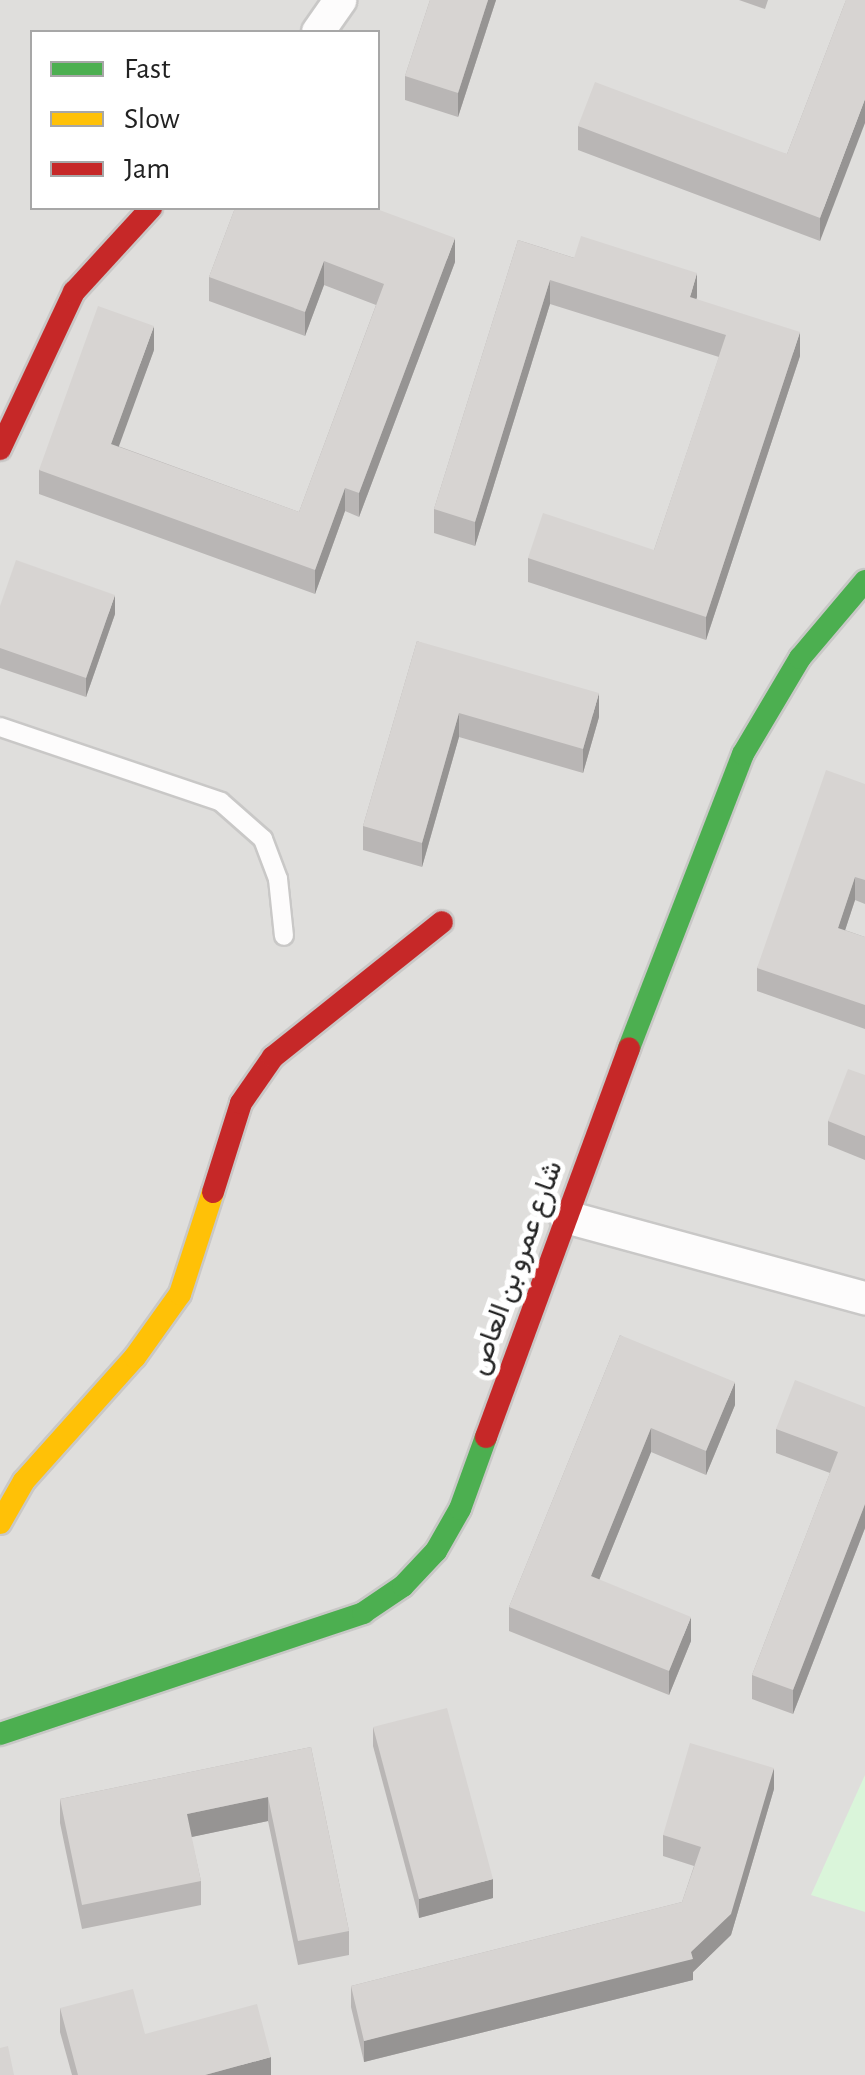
<!DOCTYPE html>
<html>
<head>
<meta charset="utf-8">
<style>
  body { margin:0 }
  #map { position:relative; width:865px; height:2075px; overflow:hidden; background:#f0eeeb; font-family:"Alegreya Sans",Vazirmatn,sans-serif }
  div>[style] { position:absolute }
  .residential>* { inset:0; background:#dfdedc }
  .park>* { inset:0; background:#daf5da }
  .roads { filter:drop-shadow(2px 0 #c9c8c7) drop-shadow(-2px 0 #c9c8c7) drop-shadow(0 2px #c9c8c7) drop-shadow(0 -2px #c9c8c7) }
  .lane>* { height:18px; margin:-9px; padding:0 9px; transform-origin:9px; border-radius:9px; background:#fdfcfc }
  .street>* { height:32px; margin:-16px; padding:0 16px; transform-origin:16px; border-radius:16px; background:#fdfcfc }
  .fast>* { height:22px; margin:-11px; padding:0 11px; transform-origin:11px; border-radius:11px; background:#4caf50 }
  .slow>* { height:22px; margin:-11px; padding:0 11px; transform-origin:11px; border-radius:11px; background:#ffc107 }
  .jam>* { height:22px; margin:-11px; padding:0 11px; transform-origin:11px; border-radius:11px; background:#c62828 }
  .wall>* { inset:0; background:#b9b6b5 }
  .shaded-wall>* { inset:0; background:#969493 }
  .building>* { inset:0; background:#d7d4d2 }
  span { translate:-50% -50%; white-space:nowrap; text-align:center; line-height:1.15; -webkit-text-stroke:10px #fff; paint-order:stroke }
  .street-label { font-size:28px; color:#222 }
  .legend { position:absolute; left:30px; top:30px; width:350px; height:180px; box-sizing:border-box; background:#fff; border:2px solid #a7a7a7; margin:0; padding:12px 18px; list-style:none; font-size:30px; color:#222 }
  .legend li { display:flex; align-items:center; gap:20px; height:50px }
  .legend b { width:50px; border:2px solid #a7a7a7 }
</style>
</head>
<body>
<div id="map">
  <div class="residential">
    <i style="clip-path:polygon(evenodd,0 0,865px 0,865px 2075px,0 2075px,0 0,32px 32px,378px 32px,378px 208px,32px 208px,32px 32px)"></i>
  </div>
  <div class="park">
    <i style="clip-path:polygon(865px 1775px,865px 1912px,811px 1895px)"></i>
  </div>
  <div class="roads">
    <div class="lane">
      <i style="left:0;top:727px;width:233px;rotate:18.7deg"></i>
      <i style="left:221px;top:802px;width:56px;rotate:41.4deg"></i>
      <i style="left:263px;top:839px;width:43px;rotate:69.4deg"></i>
      <i style="left:278px;top:879px;width:57px;rotate:84deg"></i>
    </div>
    <div class="street">
      <i style="left:318px;top:32px;width:39px;rotate:-55deg"></i>
      <i style="left:566px;top:1217px;width:310px;rotate:15.2deg"></i>
    </div>
    <div class="fast">
      <i style="left:629px;top:1048px;width:315px;rotate:-68.8deg"></i>
      <i style="left:743px;top:754px;width:112px;rotate:-59.3deg"></i>
      <i style="left:800px;top:658px;width:101px;rotate:-49.8deg"></i>
      <i style="left:0;top:1734px;width:383px;rotate:-18.4deg"></i>
      <i style="left:363px;top:1613px;width:48px;rotate:-34deg"></i>
      <i style="left:403px;top:1586px;width:48px;rotate:-46.7deg"></i>
      <i style="left:436px;top:1551px;width:48px;rotate:-60.3deg"></i>
      <i style="left:460px;top:1509px;width:77px;rotate:-70.1deg"></i>
    </div>
    <div class="slow">
      <i style="left:0;top:1523px;width:48px;rotate:-60.3deg"></i>
      <i style="left:24px;top:1481px;width:166px;rotate:-48.2deg"></i>
      <i style="left:135px;top:1357px;width:77px;rotate:-54.5deg"></i>
      <i style="left:180px;top:1294px;width:107px;rotate:-72.1deg"></i>
    </div>
    <div class="jam">
      <i style="left:0;top:449px;width:174px;rotate:-64.8deg"></i>
      <i style="left:74px;top:292px;width:114px;rotate:-47.5deg"></i>
      <i style="left:213px;top:1192px;width:93px;rotate:-72.5deg"></i>
      <i style="left:241px;top:1103px;width:56px;rotate:-55.2deg"></i>
      <i style="left:273px;top:1057px;width:216px;rotate:-38.6deg"></i>
      <i style="left:486px;top:1437px;width:414px;rotate:-69.8deg"></i>
    </div>
  </div>
  <div class="wall">
    <i style="clip-path:polygon(430px 0,496px 0,458px 117px,405px 100px,405px 76px)"></i>
    <i style="clip-path:polygon(739px 0,768px 0,765px 9px)"></i>
    <i style="clip-path:polygon(846px 0,820px 241px,578px 150px,578px 126px,787px 154px)"></i>
    <i style="clip-path:polygon(235px 208px,455px 262px,359px 517px,345px 511px,315px 594px,39px 494px,39px 470px,154px 350px,118px 446px,299px 512px,376px 305px,324px 285px,305px 336px,209px 301px,209px 277px)"></i>
    <i style="clip-path:polygon(518px 240px,697px 297px,696px 299px,800px 356px,706px 640px,528px 582px,528px 558px,654px 550px,719px 357px,550px 304px,475px 546px,434px 533px,434px 509px)"></i>
    <i style="clip-path:polygon(0 606px,115px 614px,86px 697px,0 668px)"></i>
    <i style="clip-path:polygon(417px 641px,599px 717px,583px 773px,459px 737px,422px 867px,363px 850px,363px 826px)"></i>
    <i style="clip-path:polygon(865px 784px,865px 904px,855px 900px,845px 930px,865px 937px,865px 1029px,757px 991px,757px 968px)"></i>
    <i style="clip-path:polygon(865px 1075px,865px 1160px,828px 1145px,828px 1121px)"></i>
    <i style="clip-path:polygon(620px 1335px,735px 1405px,706px 1475px,651px 1452px,599px 1580px,691px 1641px,669px 1695px,509px 1631px,509px 1607px)"></i>
    <i style="clip-path:polygon(865px 1407px,865px 1528px,793px 1714px,752px 1699px,752px 1675px,830px 1473px,776px 1453px,776px 1429px)"></i>
    <i style="clip-path:polygon(373px 1727px,493px 1898px,419px 1918px,373px 1746px)"></i>
    <i style="clip-path:polygon(311px 1747px,349px 1931px,349px 1955px,298px 1965px,268px 1821px,191px 1837px,201px 1881px,201px 1905px,82px 1929px,60px 1823px,60px 1799px)"></i>
    <i style="clip-path:polygon(774px 1789px,731px 1935px,693px 1972px,693px 1980px,364px 2062px,351px 2007px,351px 1986px,682px 1902px,694px 1866px,663px 1856px,663px 1835px)"></i>
    <i style="clip-path:polygon(60px 2008px,145px 2034px,271px 2075px,72px 2075px,60px 2032px)"></i>
  </div>
  <div class="shaded-wall">
    <i style="clip-path:polygon(488px 0,496px 0,458px 117px,458px 93px)"></i>
    <i style="clip-path:polygon(865px 99px,865px 123px,820px 241px,820px 218px)"></i>
    <i style="clip-path:polygon(455px 238px,455px 262px,359px 517px,359px 493px)"></i>
    <i style="clip-path:polygon(324px 261px,324px 285px,305px 336px,305px 312px)"></i>
    <i style="clip-path:polygon(697px 273px,697px 297px,690px 320px,690px 297px)"></i>
    <i style="clip-path:polygon(550px 280px,550px 304px,475px 546px,475px 522px)"></i>
    <i style="clip-path:polygon(154px 326px,154px 350px,111px 468px,111px 444px)"></i>
    <i style="clip-path:polygon(800px 332px,800px 356px,706px 640px,706px 617px)"></i>
    <i style="clip-path:polygon(345px 488px,345px 511px,315px 594px,315px 570px)"></i>
    <i style="clip-path:polygon(115px 595px,115px 614px,86px 697px,86px 678px)"></i>
    <i style="clip-path:polygon(599px 693px,599px 717px,583px 773px,583px 749px)"></i>
    <i style="clip-path:polygon(459px 713px,459px 737px,422px 867px,422px 843px)"></i>
    <i style="clip-path:polygon(855px 877px,855px 900px,838px 952px,838px 928px)"></i>
    <i style="clip-path:polygon(735px 1382px,735px 1405px,706px 1475px,706px 1451px)"></i>
    <i style="clip-path:polygon(651px 1428px,651px 1452px,591px 1600px,591px 1576px)"></i>
    <i style="clip-path:polygon(865px 1504px,865px 1528px,793px 1714px,793px 1690px)"></i>
    <i style="clip-path:polygon(691px 1617px,691px 1641px,669px 1695px,669px 1671px)"></i>
    <i style="clip-path:polygon(774px 1768px,774px 1789px,731px 1935px,693px 1972px,693px 1980px,364px 2062px,364px 2041px,691px 1952px)"></i>
    <i style="clip-path:polygon(268px 1797px,268px 1821px,187px 1838px,187px 1814px)"></i>
    <i style="clip-path:polygon(493px 1879px,493px 1898px,419px 1918px,419px 1899px)"></i>
    <i style="clip-path:polygon(271px 2057px,271px 2075px,205px 2075px)"></i>
  </div>
  <div class="building">
    <i style="clip-path:polygon(430px 0,488px 0,458px 93px,405px 76px)"></i>
    <i style="clip-path:polygon(846px 0,865px 0,865px 99px,820px 218px,578px 126px,595px 82px,787px 154px)"></i>
    <i style="clip-path:polygon(235px 208px,374px 208px,455px 238px,359px 493px,345px 488px,315px 570px,39px 470px,98px 306px,154px 326px,111px 444px,299px 512px,384px 284px,324px 261px,305px 312px,209px 277px)"></i>
    <i style="clip-path:polygon(581px 236px,697px 273px,690px 297px,800px 332px,706px 617px,528px 558px,543px 513px,654px 550px,726px 335px,550px 280px,475px 522px,434px 509px,518px 240px,574px 258px)"></i>
    <i style="clip-path:polygon(16px 560px,115px 595px,86px 678px,0 648px,0 606px)"></i>
    <i style="clip-path:polygon(417px 641px,599px 693px,583px 749px,459px 713px,422px 843px,363px 826px)"></i>
    <i style="clip-path:polygon(826px 770px,865px 784px,865px 880px,855px 877px,838px 928px,865px 937px,865px 1005px,757px 968px)"></i>
    <i style="clip-path:polygon(848px 1069px,865px 1075px,865px 1136px,828px 1121px)"></i>
    <i style="clip-path:polygon(620px 1335px,735px 1382px,706px 1451px,651px 1428px,591px 1576px,691px 1617px,669px 1671px,509px 1607px)"></i>
    <i style="clip-path:polygon(795px 1380px,865px 1407px,865px 1504px,793px 1690px,752px 1675px,838px 1452px,776px 1429px)"></i>
    <i style="clip-path:polygon(447px 1708px,493px 1879px,419px 1899px,373px 1727px)"></i>
    <i style="clip-path:polygon(690px 1743px,774px 1768px,731px 1914px,691px 1952px,693px 1959px,364px 2041px,351px 1986px,682px 1902px,701px 1847px,663px 1835px)"></i>
    <i style="clip-path:polygon(311px 1747px,349px 1931px,298px 1941px,268px 1797px,187px 1814px,201px 1881px,82px 1905px,60px 1799px)"></i>
    <i style="clip-path:polygon(133px 1989px,145px 2034px,257px 2004px,271px 2057px,205px 2075px,78px 2075px,60px 2008px)"></i>
    <i style="clip-path:polygon(8px 2046px,14px 2075px,0 2075px,0 2048px)"></i>
  </div>
  <div class="street-label">
    <span style="left:516px;top:1268px;rotate:-70deg">شارع عمرو بن العاص</span>
  </div>
  <ul class="legend">
  <li><b style="height:12px;background:#4caf50"></b>Fast</li>
  <li><b style="height:12px;background:#ffc107"></b>Slow</li>
  <li><b style="height:12px;background:#c62828"></b>Jam</li>
  </ul>
</div>
</body>
</html>
